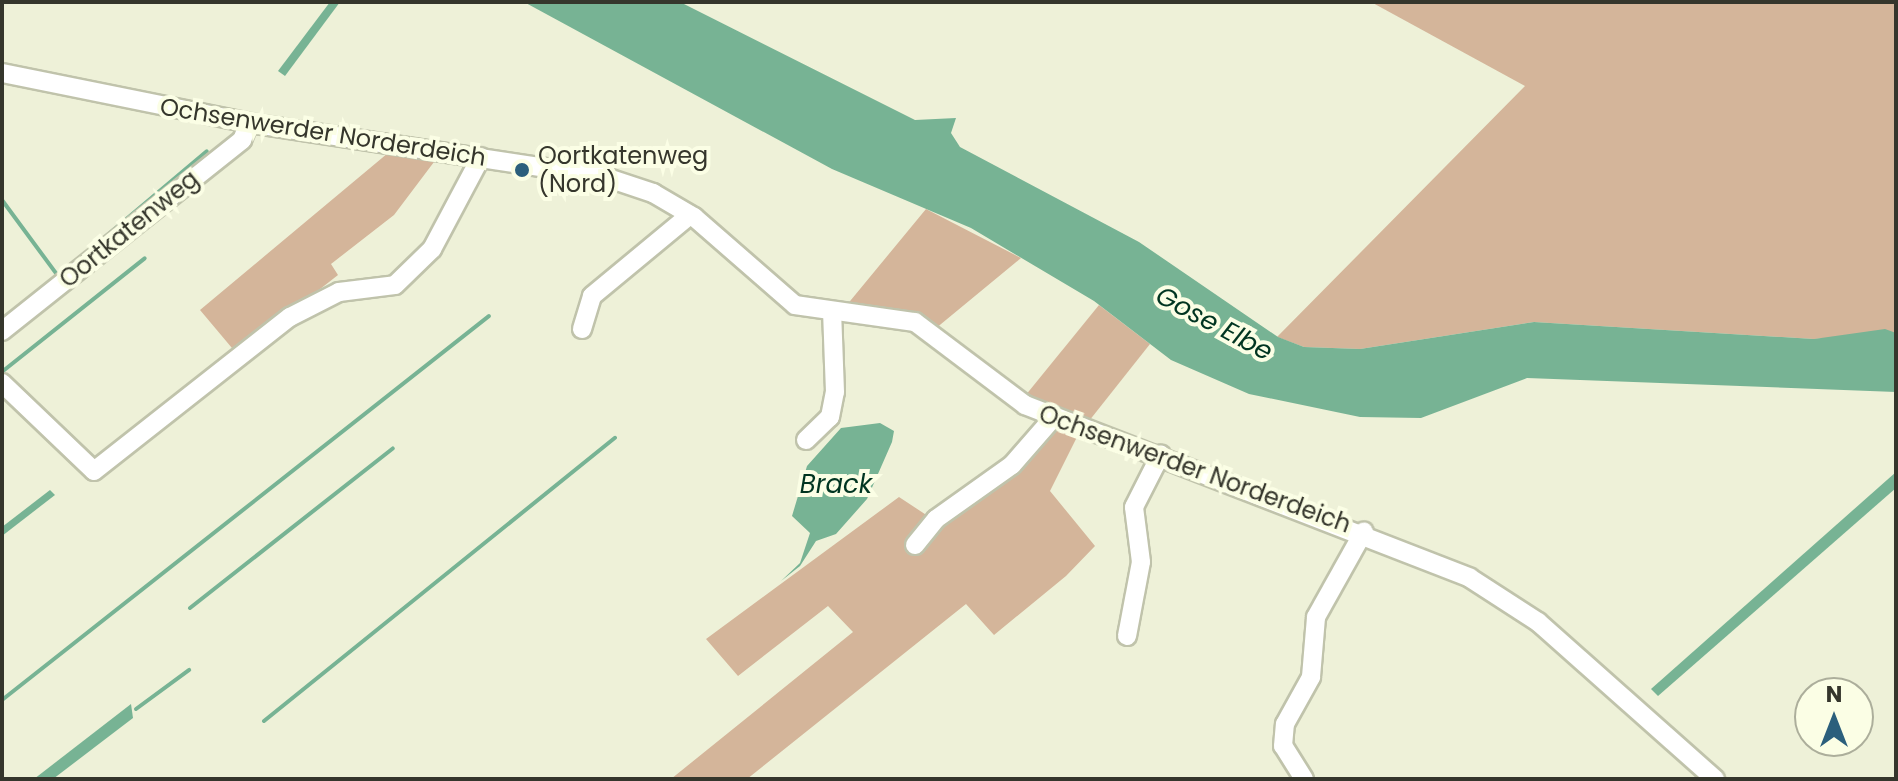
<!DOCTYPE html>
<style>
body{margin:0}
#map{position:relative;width:1898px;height:781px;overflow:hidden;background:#eef1d8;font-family:Poppins,sans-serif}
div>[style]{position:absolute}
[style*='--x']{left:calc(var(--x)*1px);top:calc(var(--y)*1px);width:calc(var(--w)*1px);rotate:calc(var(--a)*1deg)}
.green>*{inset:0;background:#d4b59a}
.water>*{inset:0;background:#77b394}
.stream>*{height:4px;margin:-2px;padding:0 2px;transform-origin:2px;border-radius:2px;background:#77b394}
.roads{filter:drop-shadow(2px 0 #c0c3ab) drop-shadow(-2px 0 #c0c3ab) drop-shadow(0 2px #c0c3ab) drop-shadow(0 -2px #c0c3ab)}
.minor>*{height:18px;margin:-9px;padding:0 9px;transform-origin:9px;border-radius:9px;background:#fff}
.dots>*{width:22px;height:22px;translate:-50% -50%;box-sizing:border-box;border:4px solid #fbfee5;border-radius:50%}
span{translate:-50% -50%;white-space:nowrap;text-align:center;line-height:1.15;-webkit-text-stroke:8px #fbfee5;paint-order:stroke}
.street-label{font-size:24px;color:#35362c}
.poi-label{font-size:24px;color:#35362c}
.left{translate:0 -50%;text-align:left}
.water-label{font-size:26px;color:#003521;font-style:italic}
.frame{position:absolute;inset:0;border:4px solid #35362c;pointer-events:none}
.north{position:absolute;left:1794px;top:677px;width:80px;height:80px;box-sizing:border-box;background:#fbfee5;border:2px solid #acae9b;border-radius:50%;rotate:0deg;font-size:22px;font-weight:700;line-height:32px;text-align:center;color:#35362c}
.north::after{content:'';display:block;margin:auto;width:28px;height:36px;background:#2b5f7c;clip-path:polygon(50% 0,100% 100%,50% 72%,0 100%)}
</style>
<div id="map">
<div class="green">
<div style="clip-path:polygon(1371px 2px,1896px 2px,1896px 333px,1814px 339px,1534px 322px,1360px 349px,1304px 347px,1277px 337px,1525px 86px)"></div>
<div style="clip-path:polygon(388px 153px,437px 158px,394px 215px,331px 264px,338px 275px,237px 354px,200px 310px)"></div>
<div style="clip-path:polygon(926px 209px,1021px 258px,935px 329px,913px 311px,846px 306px)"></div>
<div style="clip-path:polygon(1099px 305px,1150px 344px,1089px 421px,1025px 396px)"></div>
<div style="clip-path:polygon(1049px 426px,1079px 433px,1050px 491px,1095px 546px,1066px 576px,994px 635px,966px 604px,747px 779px,671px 779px,853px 632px,828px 606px,738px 676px,706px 639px,899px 497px,940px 524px)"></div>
</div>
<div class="water">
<div style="clip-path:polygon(330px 2px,340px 2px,285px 76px,278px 71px)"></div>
<div style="clip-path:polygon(524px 2px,680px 2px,915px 120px,956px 118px,951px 133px,960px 147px,1139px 242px,1278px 337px,1304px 347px,1360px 349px,1534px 322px,1814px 339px,1885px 329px,1896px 333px,1896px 392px,1527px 378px,1421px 418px,1360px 417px,1249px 394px,1171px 360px,1094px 301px,971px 228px,832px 169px)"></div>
<div style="clip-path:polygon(880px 423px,894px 431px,892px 442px,867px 499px,836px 534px,816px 541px,800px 566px,781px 581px,800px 563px,810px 533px,792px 516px,807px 466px,841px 428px)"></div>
<div style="clip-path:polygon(1896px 472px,1896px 488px,1658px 696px,1651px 689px)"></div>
<div style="clip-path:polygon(50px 490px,55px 495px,2px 536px,2px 527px)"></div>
<div style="clip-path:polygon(131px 704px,133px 718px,53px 779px,34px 779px)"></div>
</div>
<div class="stream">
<div style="--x:2;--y:200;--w:94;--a:53.6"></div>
<div style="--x:92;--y:248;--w:150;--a:-40.1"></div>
<div style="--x:3;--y:371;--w:181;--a:-38.5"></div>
<div style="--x:190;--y:608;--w:258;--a:-38.2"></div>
<div style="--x:2;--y:700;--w:620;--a:-38.26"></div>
<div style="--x:136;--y:709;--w:66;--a:-36.3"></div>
<div style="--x:264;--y:721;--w:451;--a:-38.9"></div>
</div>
<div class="roads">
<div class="minor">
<div style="--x:2;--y:73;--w:252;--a:11.4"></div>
<div style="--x:249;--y:123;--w:360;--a:8.6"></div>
<div style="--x:605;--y:177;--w:51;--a:18.4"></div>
<div style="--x:653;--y:193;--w:48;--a:30.3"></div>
<div style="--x:694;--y:217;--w:134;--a:41.1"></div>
<div style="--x:795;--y:305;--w:121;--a:8.1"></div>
<div style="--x:915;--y:322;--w:138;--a:37"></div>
<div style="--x:1025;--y:405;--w:477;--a:21.2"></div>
<div style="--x:1470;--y:578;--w:81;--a:32.9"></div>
<div style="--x:1538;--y:622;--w:237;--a:41.6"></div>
<div style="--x:582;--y:329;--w:34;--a:-73"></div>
<div style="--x:592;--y:296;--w:127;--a:-39.6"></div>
<div style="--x:2;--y:331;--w:307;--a:-38.5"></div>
<div style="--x:242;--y:140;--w:18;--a:-68"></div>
<div style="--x:2;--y:383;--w:127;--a:43.7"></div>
<div style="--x:94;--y:471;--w:249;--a:-38.2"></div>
<div style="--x:290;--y:317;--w:55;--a:-27"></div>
<div style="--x:339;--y:292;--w:56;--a:-7.1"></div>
<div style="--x:395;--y:285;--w:52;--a:-44.2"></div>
<div style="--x:432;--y:249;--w:104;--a:-62"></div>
<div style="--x:806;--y:440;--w:33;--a:-44"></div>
<div style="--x:830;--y:417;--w:25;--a:-79"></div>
<div style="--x:835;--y:392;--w:80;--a:-92.1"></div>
<div style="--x:915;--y:545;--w:33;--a:-51"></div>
<div style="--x:936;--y:519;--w:93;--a:-35.4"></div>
<div style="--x:1012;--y:465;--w:62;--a:-48.9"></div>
<div style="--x:1127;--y:636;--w:75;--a:-79.3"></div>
<div style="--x:1141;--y:562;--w:55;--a:-97.3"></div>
<div style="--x:1134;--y:507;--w:59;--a:-63"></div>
<div style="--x:1304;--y:779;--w:39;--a:-122"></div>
<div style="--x:1283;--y:746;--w:22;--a:-85"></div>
<div style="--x:1285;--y:724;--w:54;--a:-61"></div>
<div style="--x:1311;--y:677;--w:60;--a:-85.2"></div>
<div style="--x:1316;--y:617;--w:98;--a:-60.8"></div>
</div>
</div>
<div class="dots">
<div style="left:522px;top:170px;background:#2b5f7c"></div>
</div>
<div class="street-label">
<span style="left:323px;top:132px;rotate:9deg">Ochsenwerder Norderdeich</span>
<span style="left:129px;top:229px;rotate:-39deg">Oortkatenweg</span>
<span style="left:1195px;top:469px;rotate:20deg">Ochsenwerder Norderdeich</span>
</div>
<div class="poi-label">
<span class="left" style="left:538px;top:170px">Oortkatenweg<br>(Nord)</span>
</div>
<div class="water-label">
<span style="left:1214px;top:324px;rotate:28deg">Gose Elbe</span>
<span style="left:836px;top:485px">Brack</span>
</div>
<div class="frame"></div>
<div class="north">N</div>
</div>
